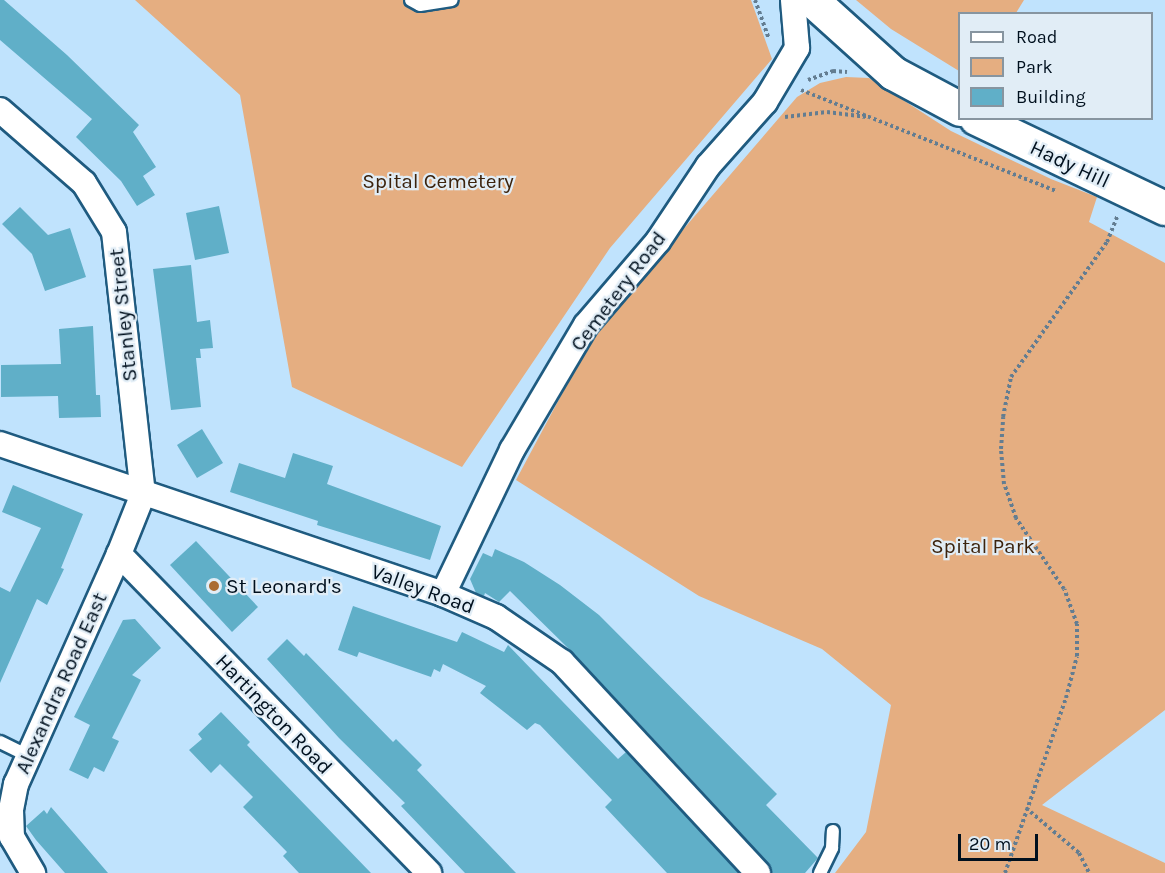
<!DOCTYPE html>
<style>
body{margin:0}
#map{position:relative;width:1165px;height:873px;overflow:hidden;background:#c0e3fd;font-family:Karla,sans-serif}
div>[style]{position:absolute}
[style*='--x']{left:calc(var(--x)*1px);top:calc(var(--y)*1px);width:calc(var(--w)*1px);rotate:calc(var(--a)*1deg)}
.green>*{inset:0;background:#e5ae81}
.building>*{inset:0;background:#60afc8}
.path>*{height:4px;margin-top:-2px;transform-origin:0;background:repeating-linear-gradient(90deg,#637d91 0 3px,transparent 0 6px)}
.roads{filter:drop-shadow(2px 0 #1f5b80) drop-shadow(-2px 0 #1f5b80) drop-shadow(0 2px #1f5b80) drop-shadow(0 -2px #1f5b80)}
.service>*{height:12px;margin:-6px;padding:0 6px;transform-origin:6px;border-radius:6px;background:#fff}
.minor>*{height:24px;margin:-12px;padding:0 12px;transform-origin:12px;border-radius:12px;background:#fff}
.primary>*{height:33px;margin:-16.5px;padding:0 16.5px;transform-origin:16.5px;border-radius:16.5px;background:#fff}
.dots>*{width:16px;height:16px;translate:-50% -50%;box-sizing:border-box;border:3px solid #e1edf6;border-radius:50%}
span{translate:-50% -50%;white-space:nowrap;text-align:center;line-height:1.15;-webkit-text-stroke:4.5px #e1edf6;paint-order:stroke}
.street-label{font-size:21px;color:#00101e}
.park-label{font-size:21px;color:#3c230d}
.poi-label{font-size:21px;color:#00101e}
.left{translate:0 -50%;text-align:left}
.legend{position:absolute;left:958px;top:12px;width:195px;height:108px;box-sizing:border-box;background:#e1edf6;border:2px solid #8795a0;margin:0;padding:8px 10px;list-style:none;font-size:18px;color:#00101e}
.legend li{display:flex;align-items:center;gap:12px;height:30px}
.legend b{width:30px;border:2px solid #8795a0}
.scale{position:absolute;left:958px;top:834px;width:80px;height:27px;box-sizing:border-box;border:3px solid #00101e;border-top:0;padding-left:8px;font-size:18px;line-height:21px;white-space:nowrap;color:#00101e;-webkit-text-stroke:4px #e1edf6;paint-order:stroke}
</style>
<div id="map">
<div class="green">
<div style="clip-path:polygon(135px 0,751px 0,772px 59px,610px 248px,462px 467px,292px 387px,240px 95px)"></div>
<div style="clip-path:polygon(856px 0,1024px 0,1016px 13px,960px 14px,959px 71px,891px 29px)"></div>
<div style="clip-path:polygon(846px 77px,869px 78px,951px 131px,1051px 179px,1097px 197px,1089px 222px,1165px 263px,1165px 710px,1042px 805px,1165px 863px,1165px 873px,835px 873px,866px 832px,891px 705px,822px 649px,699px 596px,516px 480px,595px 332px,797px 97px,820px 83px)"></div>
</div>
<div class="building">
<div style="clip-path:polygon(0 0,4px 0,67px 55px,139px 125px,133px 132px,156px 167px,143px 176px,155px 195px,137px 206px,121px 181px,76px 137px,92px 119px,0 40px)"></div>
<div style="clip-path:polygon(219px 206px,229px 253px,195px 260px,186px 213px)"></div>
<div style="clip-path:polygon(20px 207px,48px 235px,70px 228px,86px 277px,45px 291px,32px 254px,2px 224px)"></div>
<div style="clip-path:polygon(191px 265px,197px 322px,210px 320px,213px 348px,200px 349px,201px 358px,196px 358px,201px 407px,171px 410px,153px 269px)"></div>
<div style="clip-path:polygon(93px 326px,96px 395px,100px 395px,101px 417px,59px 418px,58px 396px,1px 397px,1px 365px,61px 364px,59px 329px)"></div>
<div style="clip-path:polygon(202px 429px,223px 463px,197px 478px,177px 445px)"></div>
<div style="clip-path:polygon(293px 453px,333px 466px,327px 484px,441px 526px,430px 560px,317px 525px,318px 521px,230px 492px,239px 463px,285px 478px)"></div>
<div style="clip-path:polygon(13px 485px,83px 514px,61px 568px,64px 569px,47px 605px,37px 599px,0 683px,0 587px,10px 592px,41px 528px,2px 512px)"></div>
<div style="clip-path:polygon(196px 541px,258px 607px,232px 632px,170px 565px)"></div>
<div style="clip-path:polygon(495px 549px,524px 562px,560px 585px,599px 615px,777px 794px,766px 805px,818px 858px,805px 873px,772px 873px,768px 863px,647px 732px,572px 652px,510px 591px,499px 602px,485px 593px,484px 596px,476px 593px,470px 579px,483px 553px,492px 557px)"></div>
<div style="clip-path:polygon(353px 606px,457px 642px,462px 632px,504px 652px,508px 645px,618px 759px,626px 752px,739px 873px,667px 873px,605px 807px,612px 800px,540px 725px,535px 723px,527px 730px,480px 693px,486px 686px,443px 664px,440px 672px,434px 669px,431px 677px,359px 652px,357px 657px,338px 650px)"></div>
<div style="clip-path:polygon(135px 619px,161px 648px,132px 675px,141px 680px,112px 738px,119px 741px,104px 772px,94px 767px,88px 779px,69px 770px,90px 725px,74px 717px,123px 620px)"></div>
<div style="clip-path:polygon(287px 639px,304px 656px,306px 653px,393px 742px,396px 739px,422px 765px,417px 770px,516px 873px,465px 873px,401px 806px,405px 803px,339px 738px,267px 659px)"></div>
<div style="clip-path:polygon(221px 712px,250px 742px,247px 745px,371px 873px,299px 873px,283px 856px,287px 852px,243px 807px,253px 797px,220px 764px,211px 773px,189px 750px,202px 739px,198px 734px)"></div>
<div style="clip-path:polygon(51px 807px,71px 830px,108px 873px,65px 873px,36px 840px,26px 826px,44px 810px,47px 814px)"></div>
</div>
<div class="path">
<div style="--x:755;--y:0;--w:41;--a:70.3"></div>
<div style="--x:808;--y:80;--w:27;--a:-20"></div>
<div style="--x:833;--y:71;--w:14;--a:4"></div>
<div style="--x:801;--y:90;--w:274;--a:21.6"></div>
<div style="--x:785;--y:117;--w:42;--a:-6.8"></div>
<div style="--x:827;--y:112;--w:40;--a:7.1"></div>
<div style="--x:1026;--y:808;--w:70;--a:40.3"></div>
<div style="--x:1079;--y:853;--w:22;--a:63"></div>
<div style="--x:1005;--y:873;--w:185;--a:-70.8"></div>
<div style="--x:1066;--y:698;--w:43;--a:-75.3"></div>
<div style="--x:1077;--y:656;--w:32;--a:-90"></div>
<div style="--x:1077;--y:624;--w:37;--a:-110"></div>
<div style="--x:1064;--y:589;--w:86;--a:-124.1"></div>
<div style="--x:1016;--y:518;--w:36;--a:-109"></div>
<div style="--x:1004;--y:484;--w:35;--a:-95"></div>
<div style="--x:1001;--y:449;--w:32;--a:-86"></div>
<div style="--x:1003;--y:417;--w:41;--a:-78.7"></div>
<div style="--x:1011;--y:377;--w:166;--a:-54.6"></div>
<div style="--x:1107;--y:242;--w:29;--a:-68"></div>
</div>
<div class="roads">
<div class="service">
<div style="--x:411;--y:0;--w:10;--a:29"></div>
<div style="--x:420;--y:5;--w:32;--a:-9"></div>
<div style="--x:0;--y:742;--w:30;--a:26"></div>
<div style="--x:820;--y:873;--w:28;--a:-64"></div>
<div style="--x:832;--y:848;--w:17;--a:-87"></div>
</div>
<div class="minor">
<div style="--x:0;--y:110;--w:111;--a:41"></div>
<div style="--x:84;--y:183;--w:57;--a:58.5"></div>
<div style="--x:114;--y:232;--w:264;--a:83.7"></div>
<div style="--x:143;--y:494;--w:65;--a:111.8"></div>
<div style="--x:119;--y:554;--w:252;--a:114.1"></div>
<div style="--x:16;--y:784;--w:26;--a:101"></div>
<div style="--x:11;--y:810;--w:27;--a:88"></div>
<div style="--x:12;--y:837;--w:42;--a:59.7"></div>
<div style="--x:0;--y:444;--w:468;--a:18.7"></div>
<div style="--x:443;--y:594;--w:58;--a:23.5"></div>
<div style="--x:496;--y:617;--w:80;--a:34.3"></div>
<div style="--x:562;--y:662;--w:288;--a:47.1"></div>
<div style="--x:119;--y:554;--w:445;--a:45.8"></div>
<div style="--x:443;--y:594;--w:160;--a:-64.4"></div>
<div style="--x:512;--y:450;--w:145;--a:-59.4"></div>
<div style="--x:586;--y:325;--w:111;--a:-49.4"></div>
<div style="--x:658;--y:241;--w:90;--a:-56.3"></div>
<div style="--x:708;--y:166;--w:86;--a:-48.3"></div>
<div style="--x:765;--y:102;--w:63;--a:-59.3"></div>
<div style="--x:797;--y:48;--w:48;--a:-94.8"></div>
</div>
<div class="primary">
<div style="--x:812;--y:0;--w:109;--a:42"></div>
<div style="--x:893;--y:73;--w:76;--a:28.2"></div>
<div style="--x:976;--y:118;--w:209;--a:25.5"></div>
</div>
</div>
<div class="dots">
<div style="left:214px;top:586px;background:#aa6b32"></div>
</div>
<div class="street-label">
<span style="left:1070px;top:164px;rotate:25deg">Hady Hill</span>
<span style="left:618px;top:291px;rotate:-53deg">Cemetery Road</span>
<span style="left:123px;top:315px;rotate:-96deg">Stanley Street</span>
<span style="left:423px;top:589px;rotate:20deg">Valley Road</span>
<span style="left:61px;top:683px;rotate:-66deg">Alexandra Road East</span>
<span style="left:274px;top:714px;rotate:46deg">Hartington Road</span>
</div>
<div class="park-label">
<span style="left:438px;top:181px">Spital Cemetery</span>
<span style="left:983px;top:546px">Spital Park</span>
</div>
<div class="poi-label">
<span class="left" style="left:226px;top:586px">St Leonard's</span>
</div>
<ul class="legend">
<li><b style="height:8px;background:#fff"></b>Road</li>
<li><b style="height:16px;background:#e5ae81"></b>Park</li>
<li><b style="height:16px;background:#60afc8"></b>Building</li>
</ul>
<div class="scale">20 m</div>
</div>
